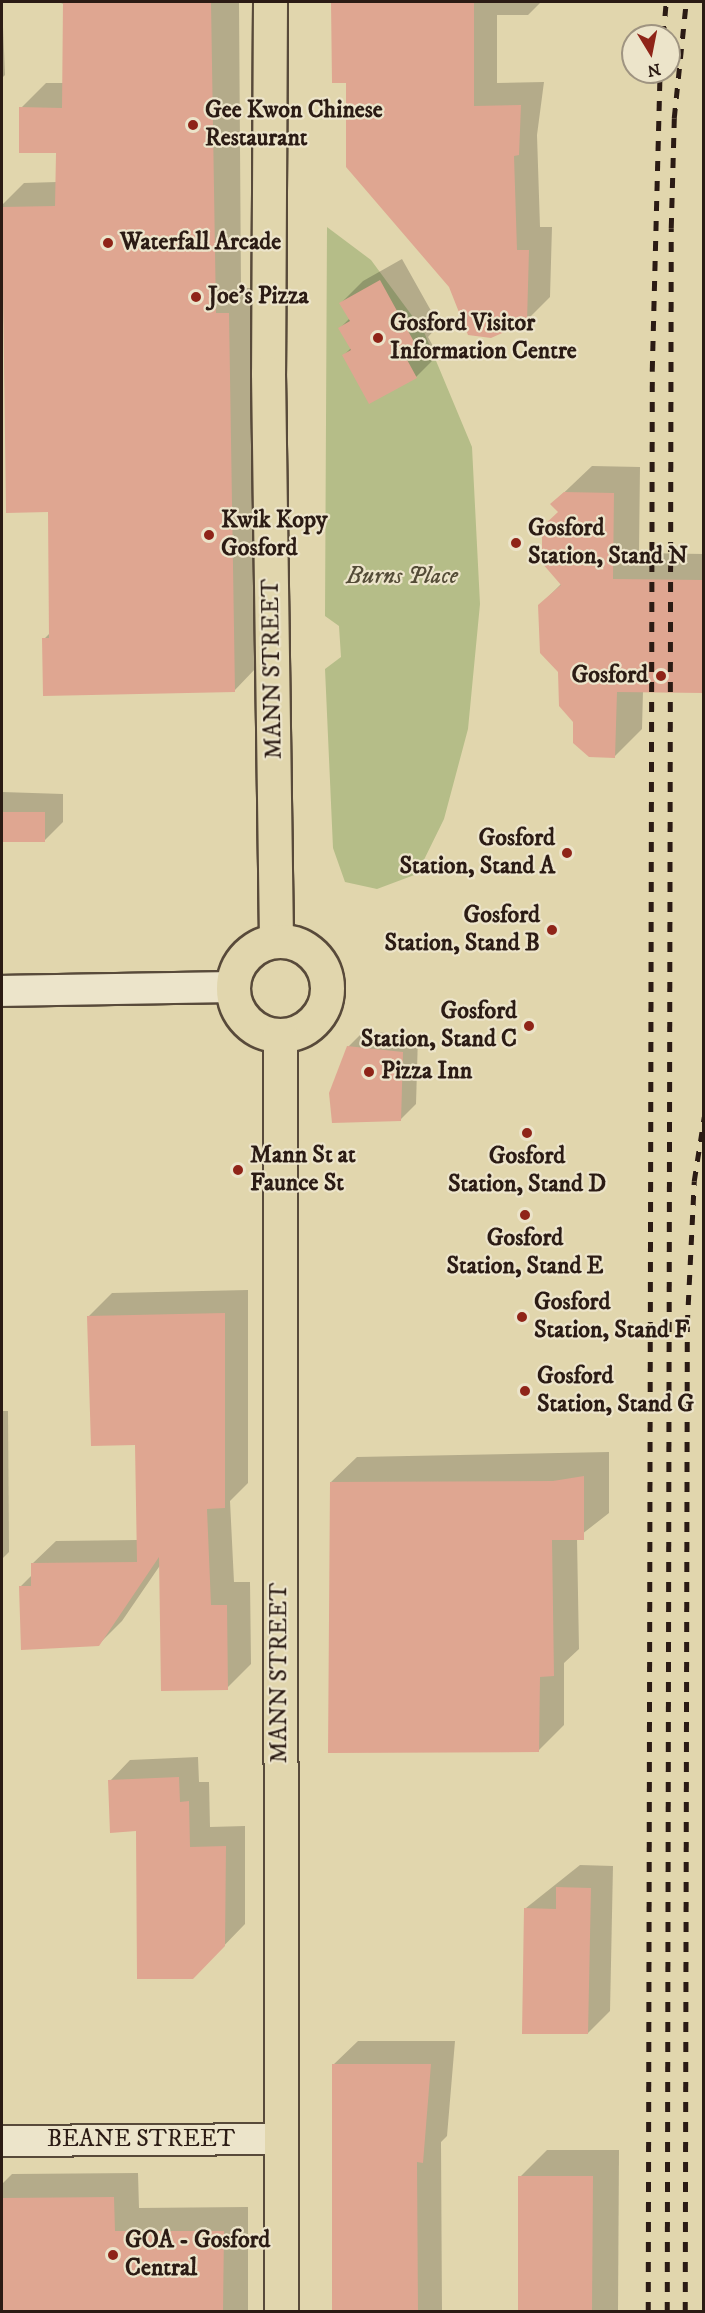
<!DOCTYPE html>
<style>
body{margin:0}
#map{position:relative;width:705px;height:2313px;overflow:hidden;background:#e1d6ad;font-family:"IM FELL DW Pica",serif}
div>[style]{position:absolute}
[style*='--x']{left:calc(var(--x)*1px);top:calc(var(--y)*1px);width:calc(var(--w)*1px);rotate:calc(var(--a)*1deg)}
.green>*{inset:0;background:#b5bd88}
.shadow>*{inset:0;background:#0003}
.building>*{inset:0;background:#dfa691}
.roads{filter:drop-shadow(2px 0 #584a3a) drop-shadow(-2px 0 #584a3a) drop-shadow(0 2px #584a3a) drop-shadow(0 -2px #584a3a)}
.street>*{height:30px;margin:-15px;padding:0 15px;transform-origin:15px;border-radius:15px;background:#ece4ca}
.primary>*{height:33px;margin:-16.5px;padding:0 16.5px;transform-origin:16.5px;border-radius:16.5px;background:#e1d6ad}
.primary>.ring{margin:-16.5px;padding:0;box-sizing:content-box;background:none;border:33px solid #e1d6ad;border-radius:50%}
.rail>*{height:4.5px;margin-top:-2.25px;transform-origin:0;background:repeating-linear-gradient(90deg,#2b1b14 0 10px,transparent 0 20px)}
.dots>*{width:16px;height:16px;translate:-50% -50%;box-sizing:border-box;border:3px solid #ece4ca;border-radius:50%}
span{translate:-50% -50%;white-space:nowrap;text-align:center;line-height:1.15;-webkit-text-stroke:4.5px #ece4ca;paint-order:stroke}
.poi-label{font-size:24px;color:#2b1b14;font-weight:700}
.left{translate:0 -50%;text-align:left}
.right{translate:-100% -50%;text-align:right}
.park-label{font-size:24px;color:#544c37;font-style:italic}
.street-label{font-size:24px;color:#2b1b14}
.frame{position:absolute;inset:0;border:3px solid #2b1b14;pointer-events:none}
.north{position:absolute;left:621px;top:24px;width:60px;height:60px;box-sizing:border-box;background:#ece4ca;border:2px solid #9f9481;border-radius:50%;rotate:170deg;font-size:16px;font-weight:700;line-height:24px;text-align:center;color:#2b1b14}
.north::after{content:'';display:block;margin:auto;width:21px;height:27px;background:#8f2418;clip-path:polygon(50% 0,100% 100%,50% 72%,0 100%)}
</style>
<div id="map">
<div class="green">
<div style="clip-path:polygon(327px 227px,371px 260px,424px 332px,472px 447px,480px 604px,468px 729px,444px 819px,417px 874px,377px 889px,345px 882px,333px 848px,325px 669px,341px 657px,339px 626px,325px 616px)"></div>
</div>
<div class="shadow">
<div style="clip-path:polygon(2px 2px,5px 75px,2px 78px)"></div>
<div style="clip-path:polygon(58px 2px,239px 2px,241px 288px,254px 288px,259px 665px,234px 691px,44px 639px,51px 632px,49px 511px,7px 512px,2px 205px,24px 183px,57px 182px,57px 152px,21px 108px,46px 83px,64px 83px,64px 4px)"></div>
<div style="clip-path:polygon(333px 2px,541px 2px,528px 15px,497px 15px,497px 83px,544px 82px,537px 135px,540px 227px,552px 227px,550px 297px,526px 321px,450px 286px,348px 81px,334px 81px)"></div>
<div style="clip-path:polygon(402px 259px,439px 325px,428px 337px,438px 355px,416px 377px,344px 355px,351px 348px,340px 328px,350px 318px,341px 303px,363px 281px)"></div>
<div style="clip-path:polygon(592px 466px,640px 467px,639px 553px,704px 554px,704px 692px,643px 691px,642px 729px,615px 756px,574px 722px,540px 605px,562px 583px,559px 511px,552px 504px)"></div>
<div style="clip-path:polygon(2px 792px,63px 794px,63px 822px,44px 841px,2px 841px,2px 892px)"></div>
<div style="clip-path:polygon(364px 1031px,418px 1036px,416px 1104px,400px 1120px,348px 1047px)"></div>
<div style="clip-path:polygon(248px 1290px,248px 1483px,230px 1501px,234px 1582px,250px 1582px,251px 1664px,227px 1688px,161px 1564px,122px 1621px,98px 1645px,21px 1586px,32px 1575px,32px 1564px,56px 1541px,138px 1540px,136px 1443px,89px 1316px,112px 1293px)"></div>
<div style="clip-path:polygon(2px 1411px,8px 1411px,9px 1552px,2px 1559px)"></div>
<div style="clip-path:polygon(609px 1452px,609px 1513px,577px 1538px,579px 1649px,564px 1663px,564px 1725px,538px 1751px,331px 1482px,357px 1457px)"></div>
<div style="clip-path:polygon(198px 1757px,199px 1782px,209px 1782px,210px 1827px,245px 1826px,245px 1924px,213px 1957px,110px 1781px,130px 1760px)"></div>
<div style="clip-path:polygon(580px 1865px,613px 1866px,610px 2011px,588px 2033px,526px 1908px)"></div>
<div style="clip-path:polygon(358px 2041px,455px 2041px,447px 2136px,441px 2142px,442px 2312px,334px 2312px,333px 2065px)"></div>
<div style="clip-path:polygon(547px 2150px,619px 2150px,618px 2312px,519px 2312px,520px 2177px)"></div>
<div style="clip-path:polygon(138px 2173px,139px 2208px,248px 2207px,248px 2312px,2px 2312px,2px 2184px,12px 2174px)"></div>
</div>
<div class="building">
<div style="clip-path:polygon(63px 2px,211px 2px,216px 313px,229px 313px,235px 692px,43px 696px,42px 638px,49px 638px,48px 512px,6px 513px,2px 207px,55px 206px,56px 153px,19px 153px,19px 107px,62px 108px)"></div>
<div style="clip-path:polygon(331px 2px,474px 2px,474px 106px,521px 105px,519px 155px,514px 156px,517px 250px,529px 250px,527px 322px,491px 338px,468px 335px,449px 287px,346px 167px,346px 83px,332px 83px)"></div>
<div style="clip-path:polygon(380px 280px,418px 349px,405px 356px,417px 378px,369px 404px,342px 355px,351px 350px,338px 328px,350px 321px,339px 303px)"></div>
<div style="clip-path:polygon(564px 492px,614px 493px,613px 579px,704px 580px,704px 693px,617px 692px,615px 758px,589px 757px,573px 743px,573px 722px,559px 706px,558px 672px,540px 653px,538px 605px,561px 585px,542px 563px,542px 527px,558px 512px,550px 504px)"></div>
<div style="clip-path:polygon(2px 812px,45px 812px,45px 842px,2px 842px)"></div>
<div style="clip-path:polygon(347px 1046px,403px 1052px,401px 1121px,332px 1123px,329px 1093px)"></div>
<div style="clip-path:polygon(225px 1313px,225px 1508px,207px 1509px,211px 1605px,227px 1605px,228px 1690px,161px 1691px,159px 1557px,99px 1646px,21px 1650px,19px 1586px,31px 1586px,31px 1563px,137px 1562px,135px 1445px,91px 1446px,87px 1316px)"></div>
<div style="clip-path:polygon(584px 1476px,584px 1540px,552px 1540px,554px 1676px,540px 1677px,539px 1752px,328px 1753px,330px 1482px,553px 1481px)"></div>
<div style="clip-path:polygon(179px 1777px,180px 1802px,189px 1801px,190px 1847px,226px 1846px,225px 1946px,193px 1979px,137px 1979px,136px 1831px,110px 1833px,108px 1780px)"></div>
<div style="clip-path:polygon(556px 1887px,591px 1888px,588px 2034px,522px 2034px,524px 1908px,556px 1909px)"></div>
<div style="clip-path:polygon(332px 2064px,431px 2064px,423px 2163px,417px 2162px,418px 2312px,332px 2312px)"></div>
<div style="clip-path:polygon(518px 2176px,593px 2176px,592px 2312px,518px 2312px)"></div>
<div style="clip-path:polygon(114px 2197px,115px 2231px,224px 2231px,223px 2312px,2px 2312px,2px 2198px)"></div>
</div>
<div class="roads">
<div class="street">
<div style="--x:2;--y:991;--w:230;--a:-1"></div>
<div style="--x:2;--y:2141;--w:279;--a:-0.4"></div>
</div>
<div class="primary">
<div style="--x:270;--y:2;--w:371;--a:90.3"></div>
<div style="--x:268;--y:373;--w:568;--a:89.19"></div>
<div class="ring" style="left:233px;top:941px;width:61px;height:61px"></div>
<div style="--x:280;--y:1035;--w:1277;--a:89.96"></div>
</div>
</div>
<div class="rail">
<div style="--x:663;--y:36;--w:34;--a:-85"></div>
<div style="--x:648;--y:2312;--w:1941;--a:-89.88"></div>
<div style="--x:652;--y:371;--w:299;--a:-88.5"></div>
<div style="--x:667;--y:2312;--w:2084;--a:-89.89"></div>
<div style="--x:671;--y:228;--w:110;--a:-88.4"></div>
<div style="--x:674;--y:118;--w:117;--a:-84.1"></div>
<div style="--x:685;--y:2312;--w:987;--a:-89.88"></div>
<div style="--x:687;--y:1325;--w:144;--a:-87.2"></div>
<div style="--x:694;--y:1181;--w:65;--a:-81.1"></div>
</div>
<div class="dots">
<div style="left:193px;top:125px;background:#8f2418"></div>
<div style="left:108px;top:243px;background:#8f2418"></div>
<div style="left:196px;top:297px;background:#8f2418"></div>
<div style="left:378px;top:338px;background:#8f2418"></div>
<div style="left:209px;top:535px;background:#8f2418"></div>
<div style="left:516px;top:543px;background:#8f2418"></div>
<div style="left:661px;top:676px;background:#8f2418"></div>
<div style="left:567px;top:853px;background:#8f2418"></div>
<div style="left:552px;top:930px;background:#8f2418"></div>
<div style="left:529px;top:1026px;background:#8f2418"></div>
<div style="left:369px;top:1072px;background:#8f2418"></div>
<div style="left:527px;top:1133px;background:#8f2418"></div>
<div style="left:238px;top:1170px;background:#8f2418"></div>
<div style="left:525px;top:1215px;background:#8f2418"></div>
<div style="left:522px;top:1317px;background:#8f2418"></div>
<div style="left:525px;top:1391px;background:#8f2418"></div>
<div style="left:113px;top:2255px;background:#8f2418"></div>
</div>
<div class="poi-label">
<span class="left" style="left:205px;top:125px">Gee Kwon Chinese<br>Restaurant</span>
<span class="left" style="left:120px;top:243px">Waterfall Arcade</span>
<span class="left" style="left:208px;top:297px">Joe's Pizza</span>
<span class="left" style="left:390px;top:338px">Gosford Visitor<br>Information Centre</span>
<span class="left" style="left:221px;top:535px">Kwik Kopy<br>Gosford</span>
<span class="left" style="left:528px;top:543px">Gosford<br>Station, Stand N</span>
<span class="right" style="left:648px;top:676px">Gosford</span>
<span class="right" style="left:555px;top:853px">Gosford<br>Station, Stand A</span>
<span class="right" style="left:540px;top:930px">Gosford<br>Station, Stand B</span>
<span class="right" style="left:517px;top:1026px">Gosford<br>Station, Stand C</span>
<span class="left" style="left:381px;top:1072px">Pizza Inn</span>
<span class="left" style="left:250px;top:1170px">Mann St at<br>Faunce St</span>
<span style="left:527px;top:1171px">Gosford<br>Station, Stand D</span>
<span style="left:525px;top:1253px">Gosford<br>Station, Stand E</span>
<span class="left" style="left:534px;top:1317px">Gosford<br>Station, Stand F</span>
<span class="left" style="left:537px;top:1391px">Gosford<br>Station, Stand G</span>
<span class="left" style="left:125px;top:2255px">GOA - Gosford<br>Central</span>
</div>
<div class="park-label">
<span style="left:402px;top:577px">Burns Place</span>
</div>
<div class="street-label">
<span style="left:273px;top:669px;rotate:-91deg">MANN STREET</span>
<span style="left:280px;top:1673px;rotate:-90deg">MANN STREET</span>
<span style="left:141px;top:2140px">BEANE STREET</span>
</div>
<div class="frame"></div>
<div class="north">N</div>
</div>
